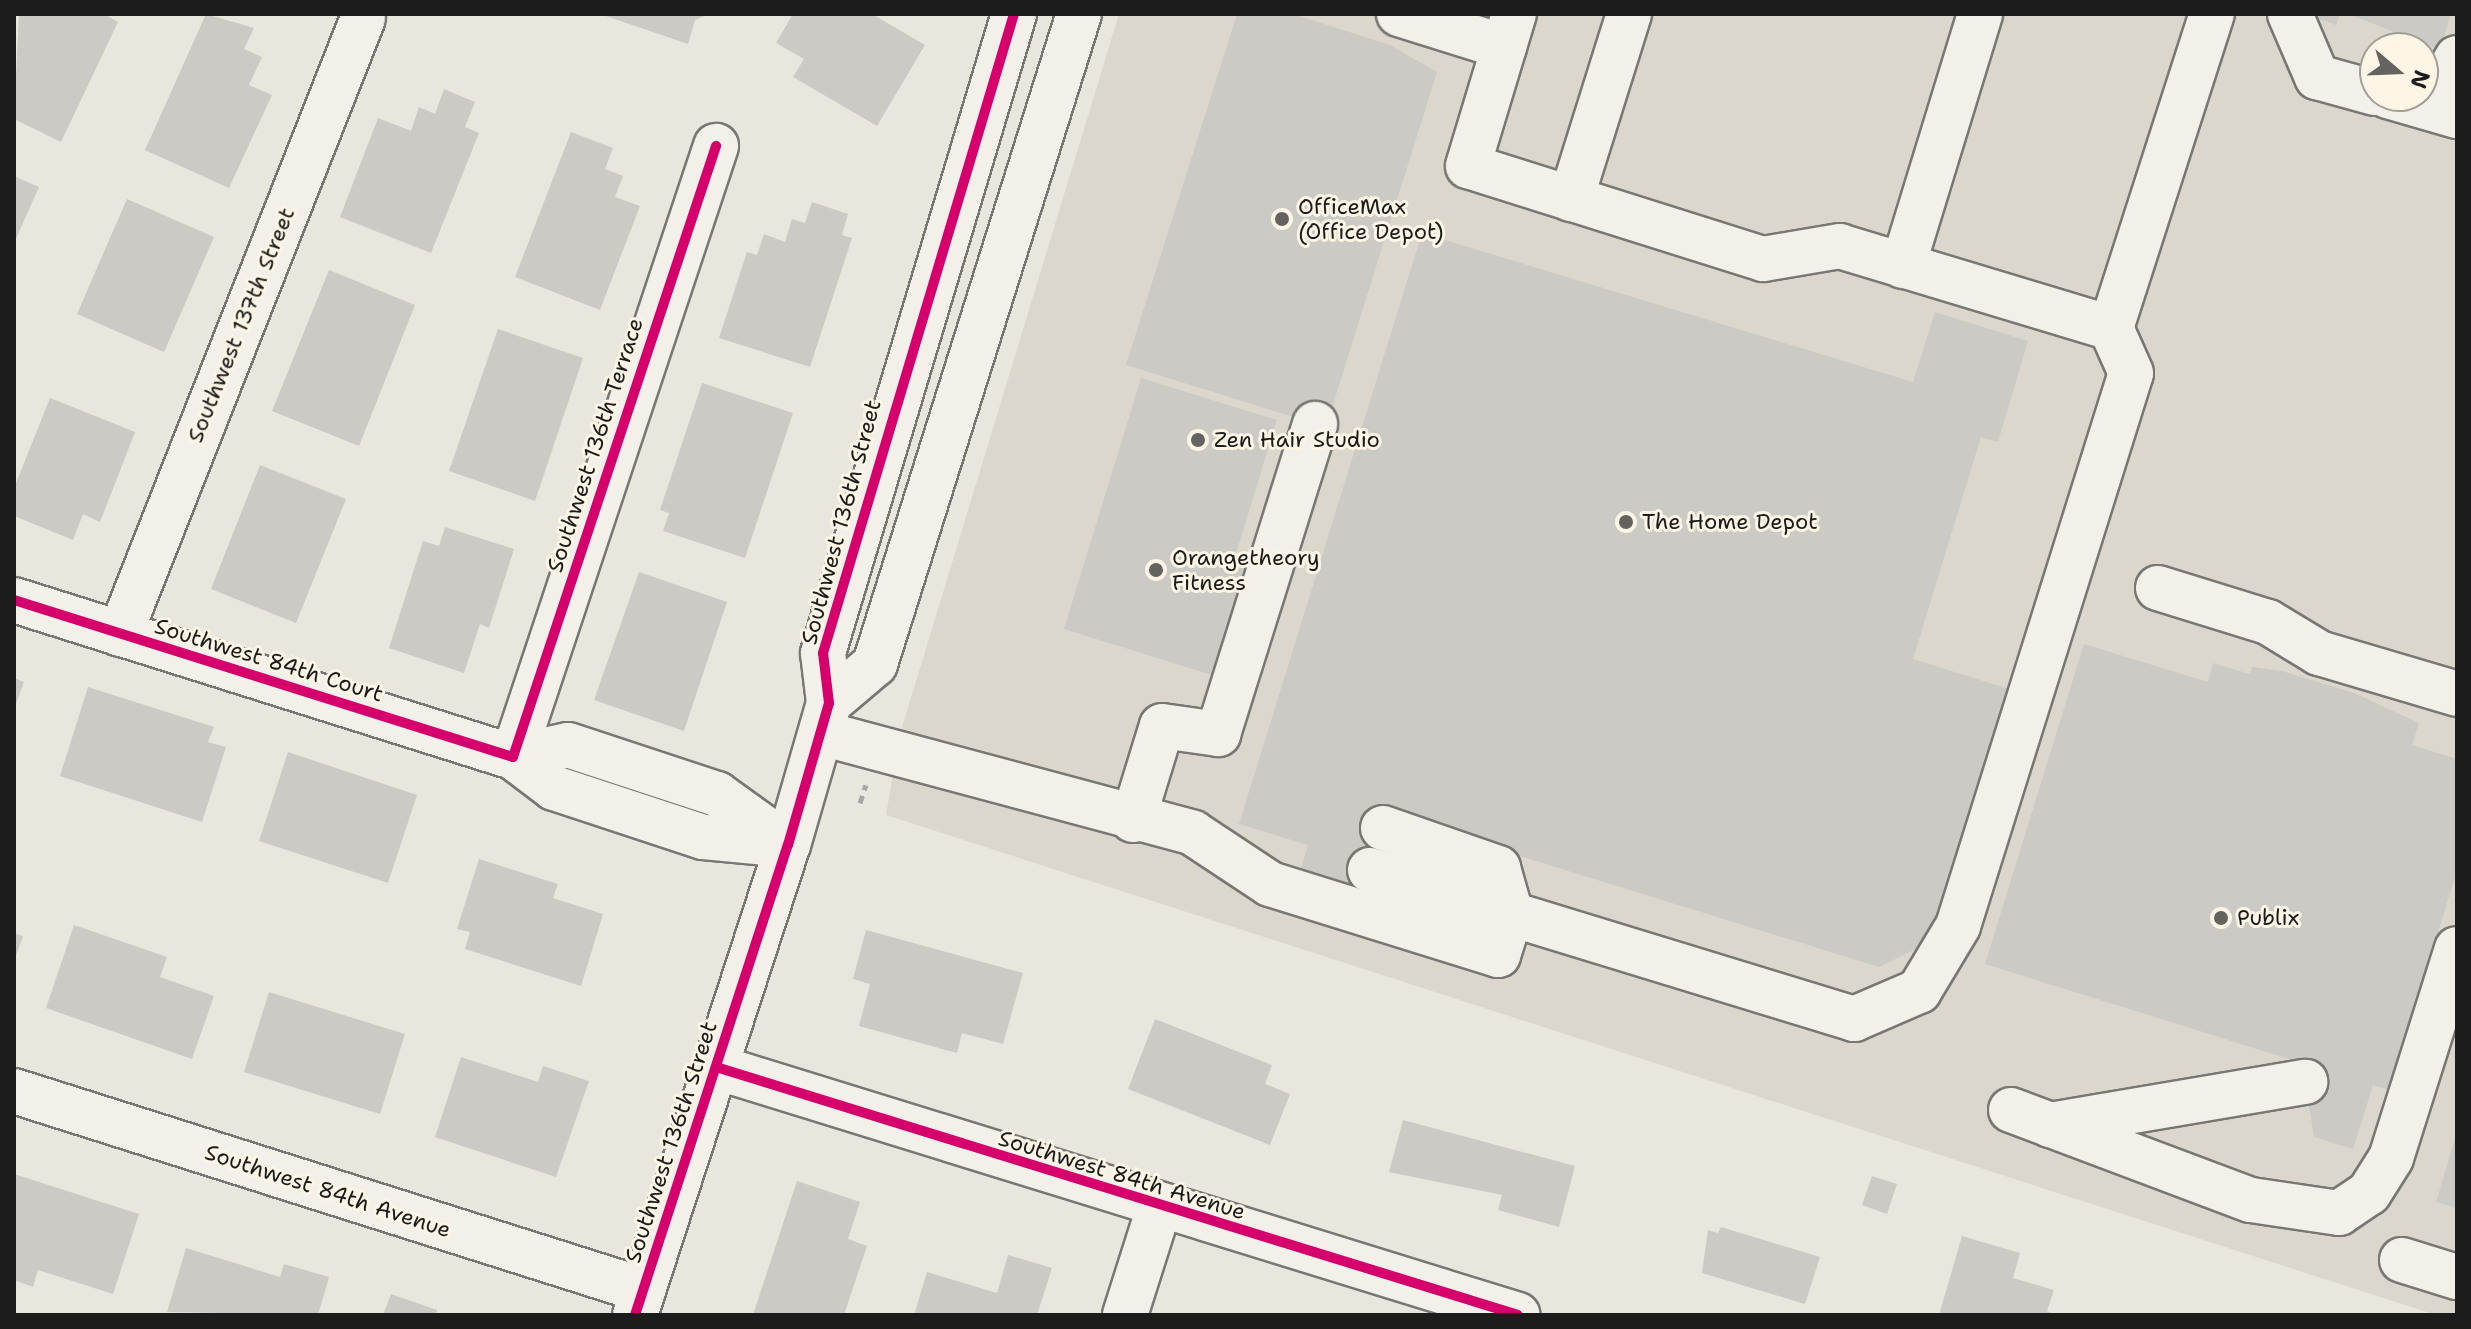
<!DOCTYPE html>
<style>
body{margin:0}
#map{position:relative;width:2471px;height:1329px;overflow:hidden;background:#e9e6de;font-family:"Shantell Sans",sans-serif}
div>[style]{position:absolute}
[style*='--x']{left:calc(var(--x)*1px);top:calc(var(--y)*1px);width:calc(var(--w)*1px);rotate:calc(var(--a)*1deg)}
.built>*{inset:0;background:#dbd7cd}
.building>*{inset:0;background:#cccac4}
.path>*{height:5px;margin-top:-2.5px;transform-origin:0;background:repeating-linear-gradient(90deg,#a9a7a3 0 8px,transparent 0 14px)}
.roads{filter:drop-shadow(2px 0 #787773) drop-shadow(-2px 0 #787773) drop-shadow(0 2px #787773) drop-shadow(0 -2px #787773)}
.minor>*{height:44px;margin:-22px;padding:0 22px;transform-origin:22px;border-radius:22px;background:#f3f0ea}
.cycleway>*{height:10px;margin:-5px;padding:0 5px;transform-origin:5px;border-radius:5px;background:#d6006c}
.dots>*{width:22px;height:22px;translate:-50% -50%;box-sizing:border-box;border:4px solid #fcf5e5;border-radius:50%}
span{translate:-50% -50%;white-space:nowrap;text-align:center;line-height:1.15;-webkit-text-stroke:6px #fcf5e5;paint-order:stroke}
.poi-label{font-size:22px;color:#1c1c1c}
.left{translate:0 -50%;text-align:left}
.street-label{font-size:22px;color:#1c1c1c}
.frame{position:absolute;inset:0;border:16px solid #1c1c1c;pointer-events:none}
.north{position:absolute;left:2359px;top:32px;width:80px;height:80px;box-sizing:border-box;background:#fcf5e5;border:2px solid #a29e95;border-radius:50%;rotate:109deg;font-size:22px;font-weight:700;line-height:32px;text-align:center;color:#1c1c1c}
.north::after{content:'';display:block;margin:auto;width:28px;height:36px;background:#646360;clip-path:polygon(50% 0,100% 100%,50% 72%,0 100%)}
</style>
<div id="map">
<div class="built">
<div style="clip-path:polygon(evenodd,1119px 14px,2457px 14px,2457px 1315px,2436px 1315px,886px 815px,900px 734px,1119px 14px,2375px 48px,2423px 48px,2423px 96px,2375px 96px,2375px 48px)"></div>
</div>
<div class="building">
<div style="clip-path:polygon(19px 14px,104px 14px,118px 22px,61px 142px,14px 119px)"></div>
<div style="clip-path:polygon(206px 14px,254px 28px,244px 49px,262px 57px,249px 85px,272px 95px,229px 188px,145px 150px)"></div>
<div style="clip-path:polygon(600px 14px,709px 14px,695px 20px,688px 44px)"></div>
<div style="clip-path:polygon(793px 14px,872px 14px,925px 45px,877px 126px,793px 77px,804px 59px,776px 43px)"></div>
<div style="clip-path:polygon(1237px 14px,1293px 14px,1390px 45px,1437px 72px,1326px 427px,1126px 365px)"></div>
<div style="clip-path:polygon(2305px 14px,2340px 14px,2336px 25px)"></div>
<div style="clip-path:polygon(2451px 14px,2440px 50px,2351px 15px,2351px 14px)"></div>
<div style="clip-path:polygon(444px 89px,475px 102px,465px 127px,479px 133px,431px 253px,340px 217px,378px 118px,411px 131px,419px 107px,435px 114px)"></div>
<div style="clip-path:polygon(571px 132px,613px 148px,605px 169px,623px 176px,615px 197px,640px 206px,600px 310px,515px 277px)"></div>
<div style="clip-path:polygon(14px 176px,39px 187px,14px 243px)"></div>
<div style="clip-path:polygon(127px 199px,214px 237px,164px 352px,77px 314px)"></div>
<div style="clip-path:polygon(812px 202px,848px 214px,842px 235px,852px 238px,810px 367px,719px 338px,747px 252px,757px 255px,764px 234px,785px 242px,792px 219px,805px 223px)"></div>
<div style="clip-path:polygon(1422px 233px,1913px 382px,1935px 312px,2028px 341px,1998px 442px,1981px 437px,1913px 659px,2009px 689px,1930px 942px,1879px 967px,1387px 815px,1364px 888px,1301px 868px,1308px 845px,1239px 824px)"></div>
<div style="clip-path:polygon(329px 270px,415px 305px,359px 446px,272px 411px)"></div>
<div style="clip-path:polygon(498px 329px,583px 358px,535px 501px,449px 471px)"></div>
<div style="clip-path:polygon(1141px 378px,1277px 420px,1235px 557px,1251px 561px,1215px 676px,1064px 629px)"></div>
<div style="clip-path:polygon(702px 383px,793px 413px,745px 558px,663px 531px,669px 513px,660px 510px)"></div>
<div style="clip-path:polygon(50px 398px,135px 432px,100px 522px,83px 514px,73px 540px,14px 516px,14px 488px)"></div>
<div style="clip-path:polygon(260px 465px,346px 499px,296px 623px,211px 589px)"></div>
<div style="clip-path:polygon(445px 527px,514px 549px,489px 628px,480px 624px,464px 673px,389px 648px,423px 541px,439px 546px)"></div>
<div style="clip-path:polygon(639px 572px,727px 602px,684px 731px,594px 700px)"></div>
<div style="clip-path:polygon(2084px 644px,2208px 682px,2213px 663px,2250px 674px,2252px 667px,2282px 671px,2354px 693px,2419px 723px,2412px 745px,2457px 759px,2457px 871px,2389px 1090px,2373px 1085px,2353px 1149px,2314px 1137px,2302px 1063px,1985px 964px)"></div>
<div style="clip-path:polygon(14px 678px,24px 682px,14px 709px)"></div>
<div style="clip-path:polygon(88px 687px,214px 727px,208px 742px,226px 747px,202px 822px,60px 776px)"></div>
<div style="clip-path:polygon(288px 752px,417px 795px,388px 883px,259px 841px)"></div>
<div style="clip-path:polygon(479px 859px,558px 884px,553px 898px,603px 914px,581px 986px,465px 949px,470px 932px,457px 929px)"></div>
<div style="clip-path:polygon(74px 925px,167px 957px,160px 977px,214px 996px,192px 1059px,46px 1008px)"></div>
<div style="clip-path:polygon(866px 930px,1023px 973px,1003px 1044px,962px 1033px,957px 1053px,859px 1026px,870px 984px,853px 979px)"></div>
<div style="clip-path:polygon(14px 933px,23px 936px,14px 961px)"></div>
<div style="clip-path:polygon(269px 992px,405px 1034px,380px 1114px,244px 1072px)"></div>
<div style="clip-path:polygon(1155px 1019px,1272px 1065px,1265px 1084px,1290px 1094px,1270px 1145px,1128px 1089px)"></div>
<div style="clip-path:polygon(461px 1057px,538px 1082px,543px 1066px,589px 1081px,556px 1177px,435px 1137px)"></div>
<div style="clip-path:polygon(1403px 1120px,1575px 1166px,1559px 1227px,1498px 1210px,1502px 1195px,1389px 1172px)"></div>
<div style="clip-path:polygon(2456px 1135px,2457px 1135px,2457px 1208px,2436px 1202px)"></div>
<div style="clip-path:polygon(14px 1174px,139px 1214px,113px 1294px,38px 1270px,33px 1287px,14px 1280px)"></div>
<div style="clip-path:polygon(1872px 1176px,1897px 1184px,1887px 1214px,1862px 1205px)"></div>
<div style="clip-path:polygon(797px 1181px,860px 1202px,848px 1239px,867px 1246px,844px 1315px,753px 1315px)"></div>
<div style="clip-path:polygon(1721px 1227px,1820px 1257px,1805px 1304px,1702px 1273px,1708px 1230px,1718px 1233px)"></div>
<div style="clip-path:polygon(1962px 1236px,2020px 1253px,2013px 1278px,2054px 1290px,2047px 1311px,2057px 1315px,1939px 1315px)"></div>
<div style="clip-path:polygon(186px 1248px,280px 1277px,284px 1264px,329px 1277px,318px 1315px,167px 1312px)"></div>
<div style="clip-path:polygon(1008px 1255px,1052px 1268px,1037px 1315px,914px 1315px,927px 1272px,997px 1293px)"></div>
<div style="clip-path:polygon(391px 1294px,437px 1310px,436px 1315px,383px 1315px)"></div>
</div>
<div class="path">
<div style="--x:860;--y:803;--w:19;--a:-72"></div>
</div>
<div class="roads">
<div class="minor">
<div style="--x:1399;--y:14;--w:110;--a:17.4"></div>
<div style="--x:2290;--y:14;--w:69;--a:66.8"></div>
<div style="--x:2317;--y:77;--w:60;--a:15.4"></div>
<div style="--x:2388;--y:96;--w:72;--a:16.2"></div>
<div style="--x:2428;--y:107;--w:57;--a:-59.4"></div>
<div style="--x:1571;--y:199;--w:194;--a:-72.6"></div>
<div style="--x:1903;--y:266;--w:264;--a:-73"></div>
<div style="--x:2111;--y:328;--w:330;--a:-72.2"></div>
<div style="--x:2158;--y:588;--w:115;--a:17.2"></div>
<div style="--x:2268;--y:622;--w:60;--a:31.3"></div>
<div style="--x:2319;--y:653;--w:144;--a:16.5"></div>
<div style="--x:14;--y:600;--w:523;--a:17.47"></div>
<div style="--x:513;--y:757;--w:644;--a:-71.62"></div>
<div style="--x:120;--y:634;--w:662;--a:-68.47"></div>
<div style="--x:829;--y:703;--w:60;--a:-40.3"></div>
<div style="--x:875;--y:664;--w:681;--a:-72.58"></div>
<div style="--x:821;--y:733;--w:385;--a:15"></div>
<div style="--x:1193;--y:833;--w:92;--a:33.5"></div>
<div style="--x:1270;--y:884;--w:239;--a:17.3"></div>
<div style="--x:1498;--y:955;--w:43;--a:-72.4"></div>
<div style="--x:1511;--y:914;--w:359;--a:17"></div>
<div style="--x:1854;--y:1019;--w:71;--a:-23.3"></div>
<div style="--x:1919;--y:991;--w:76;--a:-59"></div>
<div style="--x:1958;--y:926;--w:579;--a:-72.63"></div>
<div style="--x:2131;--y:373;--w:49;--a:-114"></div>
<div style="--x:2111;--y:328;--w:283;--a:-163.2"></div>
<div style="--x:1840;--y:246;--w:78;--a:170.4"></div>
<div style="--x:1763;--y:259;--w:309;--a:-162.5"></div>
<div style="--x:1468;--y:166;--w:159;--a:-73.2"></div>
<div style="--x:568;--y:745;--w:157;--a:18.2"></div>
<div style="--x:717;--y:794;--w:87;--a:35.7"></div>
<div style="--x:788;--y:845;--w:85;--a:-174.6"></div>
<div style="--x:703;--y:837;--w:157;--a:-161.8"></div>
<div style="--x:554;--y:788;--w:51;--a:-142.9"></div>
<div style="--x:513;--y:757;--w:56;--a:-12.3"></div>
<div style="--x:1133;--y:820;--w:98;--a:-72.9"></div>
<div style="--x:1162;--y:726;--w:57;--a:8.1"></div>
<div style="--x:1218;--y:734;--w:325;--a:-72.6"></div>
<div style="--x:1383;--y:828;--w:122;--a:19.2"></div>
<div style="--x:1498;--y:868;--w:48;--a:74.2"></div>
<div style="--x:1370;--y:870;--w:148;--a:17.3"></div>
<div style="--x:716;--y:1067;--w:839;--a:17.18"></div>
<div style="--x:14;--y:1091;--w:660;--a:17.56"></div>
<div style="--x:2011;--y:1110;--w:256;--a:20.6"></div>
<div style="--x:2251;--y:1200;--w:89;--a:8.4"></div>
<div style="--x:2339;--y:1213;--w:36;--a:-34"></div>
<div style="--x:2369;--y:1193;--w:41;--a:-57.8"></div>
<div style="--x:2391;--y:1158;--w:219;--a:-72.5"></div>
<div style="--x:2050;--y:1125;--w:259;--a:-9.6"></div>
<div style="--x:2402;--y:1260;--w:58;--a:17.2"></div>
<div style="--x:635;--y:1315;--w:494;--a:-72"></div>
<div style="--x:788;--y:845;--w:148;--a:-73.9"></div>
<div style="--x:829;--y:703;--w:50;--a:-96.8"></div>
<div style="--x:823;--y:653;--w:667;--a:-73.36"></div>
<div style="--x:1125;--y:1315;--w:112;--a:-72.4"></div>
</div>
</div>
<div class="cycleway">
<div style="--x:14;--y:600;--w:523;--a:17.47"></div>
<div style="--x:513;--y:757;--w:644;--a:-71.62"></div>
<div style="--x:716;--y:1067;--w:839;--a:17.18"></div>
<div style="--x:635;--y:1315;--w:494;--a:-72"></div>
<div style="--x:788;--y:845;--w:148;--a:-73.9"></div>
<div style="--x:829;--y:703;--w:50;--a:-96.8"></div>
<div style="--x:823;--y:653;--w:667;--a:-73.36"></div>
</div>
<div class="dots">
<div style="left:1282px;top:219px;background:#646360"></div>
<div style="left:1198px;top:440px;background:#646360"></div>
<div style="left:1626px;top:522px;background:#646360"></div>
<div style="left:1156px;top:570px;background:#646360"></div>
<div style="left:2221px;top:918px;background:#646360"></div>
</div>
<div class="poi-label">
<span class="left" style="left:1298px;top:219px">OfficeMax<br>(Office Depot)</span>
<span class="left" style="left:1214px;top:440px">Zen Hair Studio</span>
<span class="left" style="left:1642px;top:522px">The Home Depot</span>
<span class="left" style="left:1172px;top:570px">Orangetheory<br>Fitness</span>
<span class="left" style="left:2237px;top:918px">Publix</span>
</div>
<div class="street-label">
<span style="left:241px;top:325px;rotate:-68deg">Southwest 137th Street</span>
<span style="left:595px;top:445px;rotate:-72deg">Southwest 136th Terrace</span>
<span style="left:841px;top:522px;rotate:-75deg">Southwest 136th Street</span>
<span style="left:269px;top:660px;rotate:17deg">Southwest 84th Court</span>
<span style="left:671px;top:1142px;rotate:-72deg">Southwest 136th Street</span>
<span style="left:1122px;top:1175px;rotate:17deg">Southwest 84th Avenue</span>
<span style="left:328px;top:1191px;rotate:18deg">Southwest 84th Avenue</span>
</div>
<div class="frame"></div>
<div class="north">N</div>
</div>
